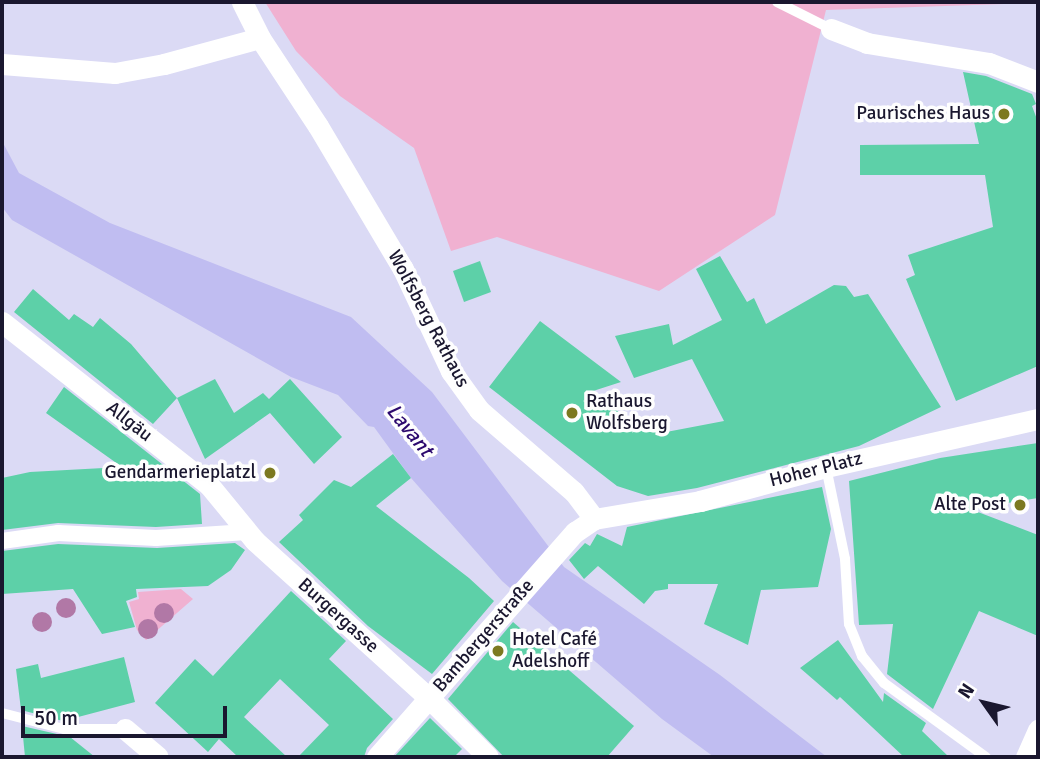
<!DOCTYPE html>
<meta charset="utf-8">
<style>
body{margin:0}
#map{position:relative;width:1040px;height:759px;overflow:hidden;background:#dbdaf5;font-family:Signika,sans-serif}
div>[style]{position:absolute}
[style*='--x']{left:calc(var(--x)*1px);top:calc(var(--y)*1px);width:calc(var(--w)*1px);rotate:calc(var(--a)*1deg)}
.green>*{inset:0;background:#f0b1d1}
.water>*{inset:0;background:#c0bdf1}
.building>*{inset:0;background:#5dd0a8}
.service>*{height:10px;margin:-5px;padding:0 5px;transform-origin:5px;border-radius:5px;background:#fff}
.pedestrian>*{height:16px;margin:-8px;padding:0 8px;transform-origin:8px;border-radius:8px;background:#fff}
.minor>*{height:21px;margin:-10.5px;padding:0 10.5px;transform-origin:10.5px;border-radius:10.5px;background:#fff}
.trees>*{width:20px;height:20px;margin:-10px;border-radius:50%;background:#b178a6}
.dots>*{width:19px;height:19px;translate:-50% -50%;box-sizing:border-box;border:4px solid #fefefe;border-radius:50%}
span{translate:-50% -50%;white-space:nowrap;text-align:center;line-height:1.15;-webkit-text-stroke:7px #fefefe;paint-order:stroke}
.poi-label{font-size:19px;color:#1a172f}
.right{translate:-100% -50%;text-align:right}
.left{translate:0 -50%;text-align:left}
.street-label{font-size:19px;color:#1a172f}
.water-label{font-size:21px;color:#2c096e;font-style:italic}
.frame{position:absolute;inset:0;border:4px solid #1a172f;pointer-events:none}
.north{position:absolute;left:949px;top:668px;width:70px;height:70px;-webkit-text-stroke:5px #fefefe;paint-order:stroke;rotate:304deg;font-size:19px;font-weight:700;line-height:28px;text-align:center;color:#1a172f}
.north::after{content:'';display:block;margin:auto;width:24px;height:32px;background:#1a172f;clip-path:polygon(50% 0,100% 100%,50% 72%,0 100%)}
.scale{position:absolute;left:21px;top:706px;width:206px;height:32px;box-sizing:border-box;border:4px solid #1a172f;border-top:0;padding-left:9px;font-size:21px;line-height:24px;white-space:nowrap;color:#1a172f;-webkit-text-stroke:5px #fefefe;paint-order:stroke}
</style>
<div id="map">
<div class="green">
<div style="clip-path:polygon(265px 2px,1004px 2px,1004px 4px,826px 10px,775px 215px,659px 291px,497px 237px,451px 251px,414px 148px,340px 96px,296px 51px)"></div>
<div style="clip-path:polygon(181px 589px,193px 599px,146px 640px,137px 630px,129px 602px,139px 599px,138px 592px)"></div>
</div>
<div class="water">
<div style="clip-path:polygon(2px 141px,19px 173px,110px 223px,351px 317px,432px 392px,564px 567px,720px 675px,827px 757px,714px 757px,662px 719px,502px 581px,411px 478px,374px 427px,368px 426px,338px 395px,291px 377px,12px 220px,2px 207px)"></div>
</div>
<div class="building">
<div style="clip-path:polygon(963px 72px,986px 76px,1032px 94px,1036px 104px,1032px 106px,1038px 122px,1038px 366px,956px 401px,906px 279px,915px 275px,908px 255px,993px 227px,985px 175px,860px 175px,860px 145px,979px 144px)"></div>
<div style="clip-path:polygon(720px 256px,747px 302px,754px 298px,766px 324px,834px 285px,846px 286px,854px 297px,868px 294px,941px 407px,859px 446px,697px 488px,648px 496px,617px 486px,489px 387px,540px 321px,621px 382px,590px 392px,642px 428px,661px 433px,724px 421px,692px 359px,634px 378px,615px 336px,669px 324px,673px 345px,722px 320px,696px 269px)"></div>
<div style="clip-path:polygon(480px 261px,491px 292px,464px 302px,453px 271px)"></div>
<div style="clip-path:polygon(33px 289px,69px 320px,74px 314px,93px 327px,100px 318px,131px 344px,177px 398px,153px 424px,14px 312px)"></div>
<div style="clip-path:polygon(215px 379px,234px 413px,263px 393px,269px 399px,290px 379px,342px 437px,314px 464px,270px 413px,205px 459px,177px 398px)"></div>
<div style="clip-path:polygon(64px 387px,200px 494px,202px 524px,156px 527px,58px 523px,2px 530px,2px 478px,30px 472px,122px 467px,46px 413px)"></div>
<div style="clip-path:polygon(1038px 443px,1038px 498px,970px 509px,1038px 535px,1038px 636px,979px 611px,933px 709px,887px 674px,893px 624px,859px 625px,849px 481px,940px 458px)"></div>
<div style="clip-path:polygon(393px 454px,411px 478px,376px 506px,469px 578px,494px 601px,432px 674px,368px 626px,279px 542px,303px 520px,299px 515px,334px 480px,351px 487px)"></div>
<div style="clip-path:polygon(822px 487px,831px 529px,818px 587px,761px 590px,748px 645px,704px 624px,718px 584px,668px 584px,668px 589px,655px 591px,644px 604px,598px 566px,584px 579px,569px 560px,585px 543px,590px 546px,597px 534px,622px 546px,627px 527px)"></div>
<div style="clip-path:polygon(235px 543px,245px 550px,231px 570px,208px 586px,136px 589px,137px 597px,126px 601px,135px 627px,102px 634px,73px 589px,2px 594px,2px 551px,58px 544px,157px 548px)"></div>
<div style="clip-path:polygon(291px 591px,346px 641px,329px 659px,393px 719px,367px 748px,364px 757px,298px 757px,329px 725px,280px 679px,244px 717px,287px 757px,238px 757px,219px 739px,208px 752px,155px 703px,195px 659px,213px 676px)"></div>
<div style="clip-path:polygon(513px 622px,634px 726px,607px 757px,504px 757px,448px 699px)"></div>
<div style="clip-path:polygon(838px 640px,883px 702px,884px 693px,926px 723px,922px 731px,949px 757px,904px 757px,840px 697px,837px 700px,800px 668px)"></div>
<div style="clip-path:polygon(124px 657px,135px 702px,63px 721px,21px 710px,16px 669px,38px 664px,41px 678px)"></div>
<div style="clip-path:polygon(430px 718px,462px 749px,454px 757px,394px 757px)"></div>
<div style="clip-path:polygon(22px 726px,70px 737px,95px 757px,25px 757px)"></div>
</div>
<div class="service">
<div style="--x:777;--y:2;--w:60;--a:26.6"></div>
<div style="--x:826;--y:467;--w:94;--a:78.3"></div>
<div style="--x:845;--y:559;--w:65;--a:86.5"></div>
<div style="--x:849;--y:624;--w:35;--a:68"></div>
<div style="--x:862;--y:656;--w:35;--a:51"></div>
<div style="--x:884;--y:683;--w:126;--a:36"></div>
<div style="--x:2;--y:713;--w:64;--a:14.5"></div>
<div style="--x:64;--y:729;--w:61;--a:0"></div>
</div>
<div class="pedestrian">
<div style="--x:2;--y:541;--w:57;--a:-8.1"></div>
<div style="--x:58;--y:533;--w:98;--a:2.9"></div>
<div style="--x:156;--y:538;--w:91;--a:-3.8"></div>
</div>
<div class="minor">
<div style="--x:242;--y:2;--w:40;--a:63.4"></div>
<div style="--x:260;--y:38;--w:105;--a:56.6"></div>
<div style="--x:318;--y:126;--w:166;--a:59.3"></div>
<div style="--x:403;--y:269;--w:113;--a:64.8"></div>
<div style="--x:451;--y:371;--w:48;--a:54.3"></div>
<div style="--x:479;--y:410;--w:125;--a:40.8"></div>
<div style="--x:574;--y:492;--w:34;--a:53"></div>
<div style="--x:831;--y:29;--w:39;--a:21"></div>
<div style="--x:867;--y:43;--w:124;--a:9.3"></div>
<div style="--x:989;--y:63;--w:53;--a:21.2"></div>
<div style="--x:2;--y:64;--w:113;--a:4.6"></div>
<div style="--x:115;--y:73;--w:50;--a:-10.4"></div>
<div style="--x:164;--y:64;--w:99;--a:-15.2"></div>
<div style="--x:2;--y:322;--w:263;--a:38.2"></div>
<div style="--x:209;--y:485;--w:72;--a:50.6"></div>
<div style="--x:255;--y:541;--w:236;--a:42.1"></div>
<div style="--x:430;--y:699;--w:82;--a:45"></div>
<div style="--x:125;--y:729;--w:43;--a:40.3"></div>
<div style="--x:377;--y:757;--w:300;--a:-48.7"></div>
<div style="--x:575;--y:532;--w:23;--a:-34"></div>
<div style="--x:594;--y:519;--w:108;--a:-9.6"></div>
<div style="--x:700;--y:501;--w:131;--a:-15.1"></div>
<div style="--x:826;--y:467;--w:217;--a:-12.8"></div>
<div style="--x:1026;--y:757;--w:30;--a:-66"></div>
</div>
<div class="trees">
<div style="left:66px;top:608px"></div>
<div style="left:164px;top:613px"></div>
<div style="left:42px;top:622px"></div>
<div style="left:148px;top:629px"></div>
</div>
<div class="dots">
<div style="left:1004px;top:114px;background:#7c7920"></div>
<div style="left:572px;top:413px;background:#7c7920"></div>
<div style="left:270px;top:473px;background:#7c7920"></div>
<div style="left:1020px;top:505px;background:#7c7920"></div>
<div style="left:498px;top:651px;background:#7c7920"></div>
</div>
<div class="poi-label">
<span class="right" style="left:990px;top:114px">Paurisches Haus</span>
<span class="left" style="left:586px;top:413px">Rathaus<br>Wolfsberg</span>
<span class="right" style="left:256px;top:473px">Gendarmerieplatzl</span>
<span class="right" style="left:1006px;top:505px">Alte Post</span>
<span class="left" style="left:512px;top:651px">Hotel Café<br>Adelshoff</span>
</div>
<div class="street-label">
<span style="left:428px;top:319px;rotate:62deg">Wolfsberg Rathaus</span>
<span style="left:129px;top:422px;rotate:38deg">Allgäu</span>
<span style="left:816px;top:470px;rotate:-14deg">Hoher Platz</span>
<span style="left:338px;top:616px;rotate:42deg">Burgergasse</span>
<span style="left:484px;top:636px;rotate:-49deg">Bambergerstraße</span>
</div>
<div class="water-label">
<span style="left:410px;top:430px;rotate:51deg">Lavant</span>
</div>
<div class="frame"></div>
<div class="north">N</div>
<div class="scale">50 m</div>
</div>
